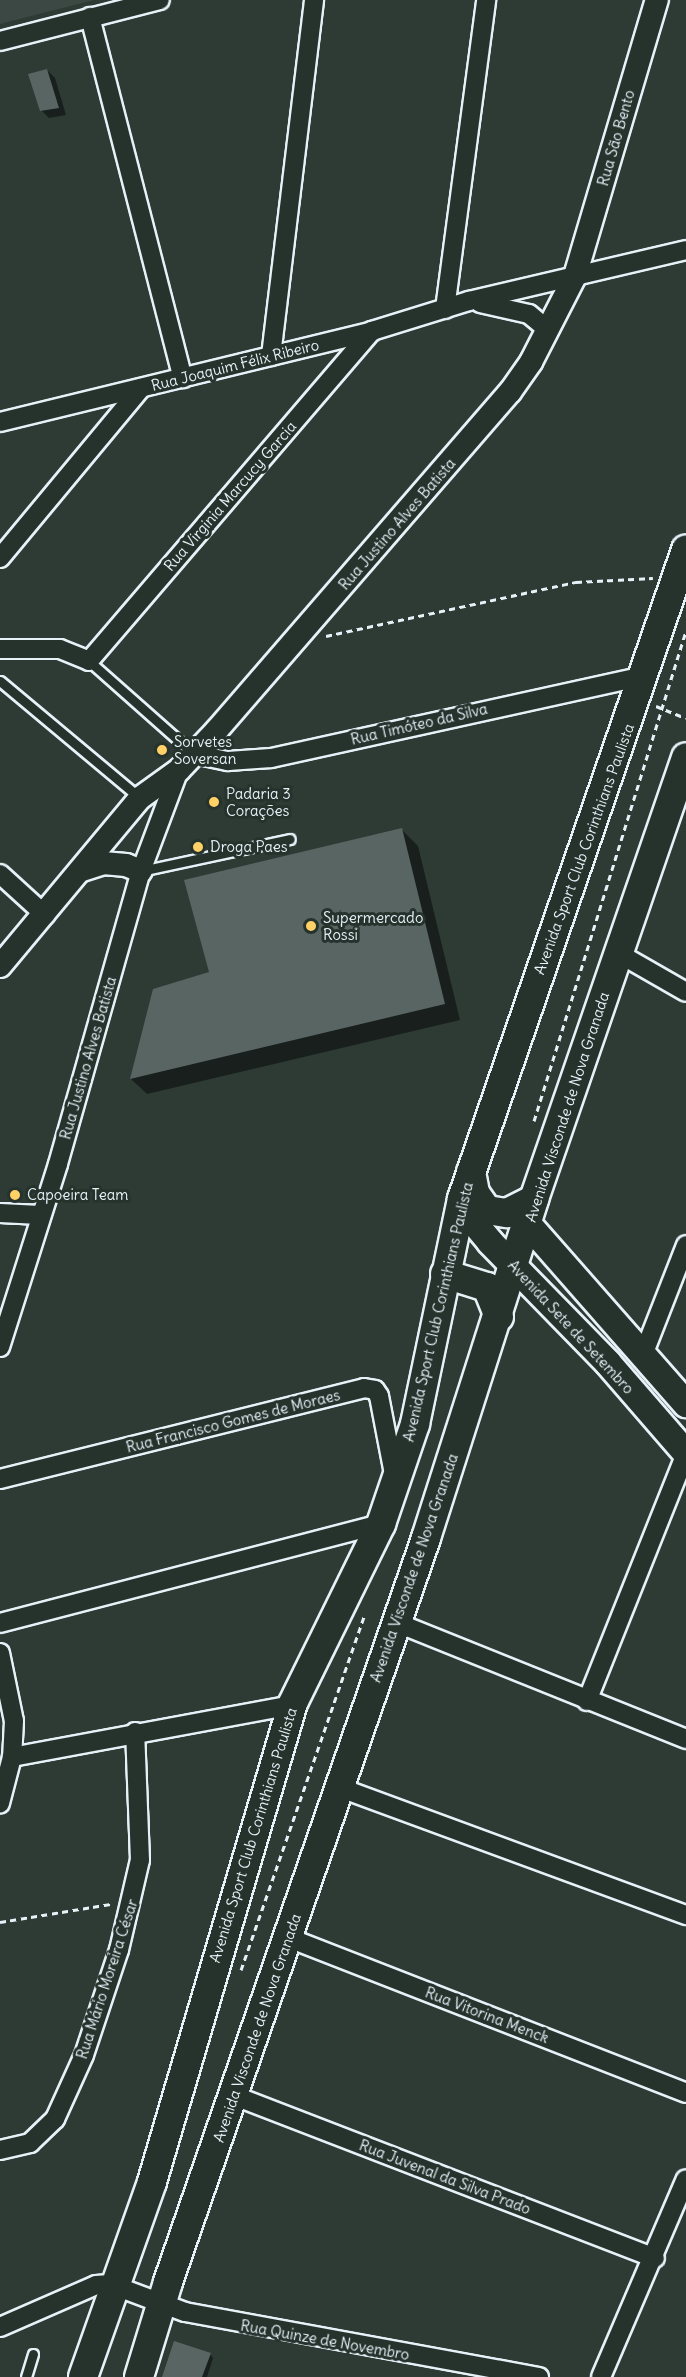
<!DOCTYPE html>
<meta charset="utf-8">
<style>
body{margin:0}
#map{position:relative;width:686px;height:2377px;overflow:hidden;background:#2e3b35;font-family:Delius,sans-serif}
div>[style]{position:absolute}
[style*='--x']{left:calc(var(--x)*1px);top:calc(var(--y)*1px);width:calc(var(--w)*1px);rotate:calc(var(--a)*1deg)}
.built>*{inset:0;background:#3b4843}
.shadow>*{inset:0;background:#0007}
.building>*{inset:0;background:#596563}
.path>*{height:3px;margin-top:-1.5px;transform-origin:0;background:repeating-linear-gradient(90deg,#e8f1f8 0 6px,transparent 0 10.5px)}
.roads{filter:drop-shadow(2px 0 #e8f1f8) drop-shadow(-2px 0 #e8f1f8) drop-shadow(0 2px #e8f1f8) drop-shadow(0 -2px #e8f1f8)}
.service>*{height:9px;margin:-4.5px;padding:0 4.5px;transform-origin:4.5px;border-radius:4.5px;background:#26332d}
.minor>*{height:18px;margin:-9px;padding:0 9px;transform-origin:9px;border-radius:9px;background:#26332d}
.tertiary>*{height:22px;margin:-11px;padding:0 11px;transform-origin:11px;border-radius:11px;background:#26332d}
.secondary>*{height:26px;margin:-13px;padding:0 13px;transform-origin:13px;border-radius:13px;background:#26332d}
.primary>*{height:28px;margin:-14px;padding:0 14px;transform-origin:14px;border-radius:14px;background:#26332d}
.dots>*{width:16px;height:16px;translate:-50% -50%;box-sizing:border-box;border:3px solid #26332d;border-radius:50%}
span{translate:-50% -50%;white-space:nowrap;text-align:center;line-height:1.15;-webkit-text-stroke:6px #26332d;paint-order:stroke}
.street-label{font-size:15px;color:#e8f1f8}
.poi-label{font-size:15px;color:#e8f1f8}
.left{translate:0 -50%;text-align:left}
</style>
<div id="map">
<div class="built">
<div style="clip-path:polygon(0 0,94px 0,0 24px)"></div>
</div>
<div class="shadow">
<div style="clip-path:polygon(47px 70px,55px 78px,66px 115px,49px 118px,41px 110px)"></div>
<div style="clip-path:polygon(402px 830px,418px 846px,460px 1020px,147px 1094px,131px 1079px,211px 973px)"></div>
<div style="clip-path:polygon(210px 2354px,213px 2358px,207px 2377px,163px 2377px)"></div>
</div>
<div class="building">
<div style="clip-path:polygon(47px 69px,59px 108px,40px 111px,28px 74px)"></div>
<div style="clip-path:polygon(402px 828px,445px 1004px,130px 1079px,153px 989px,209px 972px,184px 880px)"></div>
<div style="clip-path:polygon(174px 2341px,211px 2353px,202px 2377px,162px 2377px)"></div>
</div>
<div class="path">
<div style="--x:326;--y:636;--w:256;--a:-12.2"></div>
<div style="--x:576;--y:582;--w:77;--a:-3"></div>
<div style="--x:656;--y:706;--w:32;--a:22"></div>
<div style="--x:534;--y:1121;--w:513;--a:-72.77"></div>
<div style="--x:0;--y:1922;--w:112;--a:-9.2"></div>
<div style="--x:241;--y:1970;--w:375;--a:-70.8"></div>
</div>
<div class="roads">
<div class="service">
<div style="--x:89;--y:661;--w:140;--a:41.5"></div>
<div style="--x:0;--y:681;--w:182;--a:39.9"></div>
<div style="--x:141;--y:871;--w:152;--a:-12.1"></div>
<div style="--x:26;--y:2377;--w:24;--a:-73"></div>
</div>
<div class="minor">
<div style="--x:90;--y:17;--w:373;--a:75.6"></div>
<div style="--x:0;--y:41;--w:165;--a:-14.4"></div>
<div style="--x:480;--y:303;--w:50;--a:12.7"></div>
<div style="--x:529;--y:314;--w:23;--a:40"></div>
<div style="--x:445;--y:309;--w:312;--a:-82.4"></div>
<div style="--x:271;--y:356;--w:359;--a:-83.1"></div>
<div style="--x:0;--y:422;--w:383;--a:-13.7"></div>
<div style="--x:372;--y:331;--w:102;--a:-17.2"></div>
<div style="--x:469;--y:301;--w:223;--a:-13.2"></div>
<div style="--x:0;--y:558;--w:221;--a:-50.3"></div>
<div style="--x:0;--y:649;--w:60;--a:0"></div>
<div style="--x:60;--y:649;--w:31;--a:22"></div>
<div style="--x:89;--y:661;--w:435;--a:-49.4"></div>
<div style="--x:194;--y:754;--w:35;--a:12"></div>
<div style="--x:228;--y:761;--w:43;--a:-4"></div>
<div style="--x:271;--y:758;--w:382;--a:-12.4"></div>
<div style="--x:0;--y:874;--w:61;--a:42.3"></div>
<div style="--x:618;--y:953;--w:78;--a:29.8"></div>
<div style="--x:0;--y:1213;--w:40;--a:2.9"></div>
<div style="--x:0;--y:1347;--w:192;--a:-72.4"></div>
<div style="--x:58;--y:1164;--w:305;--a:-74.2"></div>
<div style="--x:141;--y:871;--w:108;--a:-69.4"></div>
<div style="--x:643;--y:1355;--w:118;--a:-68.6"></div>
<div style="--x:0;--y:1479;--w:375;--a:-14"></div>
<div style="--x:364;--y:1388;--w:11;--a:10"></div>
<div style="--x:375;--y:1390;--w:7;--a:56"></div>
<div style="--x:379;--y:1396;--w:85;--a:79.1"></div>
<div style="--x:395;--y:1622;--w:314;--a:21.9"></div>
<div style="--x:0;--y:1623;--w:394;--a:-14.6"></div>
<div style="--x:0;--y:1653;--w:69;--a:78.4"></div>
<div style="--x:14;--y:1721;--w:36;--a:93"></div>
<div style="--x:12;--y:1757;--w:48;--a:104.6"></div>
<div style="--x:587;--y:1701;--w:266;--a:-68.2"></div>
<div style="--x:12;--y:1757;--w:285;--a:-10.5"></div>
<div style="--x:338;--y:1787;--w:371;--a:20.2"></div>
<div style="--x:289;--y:1938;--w:426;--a:21.3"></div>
<div style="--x:235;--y:2096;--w:450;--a:21.1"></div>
<div style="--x:0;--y:2150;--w:31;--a:-13"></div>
<div style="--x:30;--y:2143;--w:35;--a:-44"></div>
<div style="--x:55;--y:2119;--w:70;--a:-65.6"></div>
<div style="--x:84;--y:2055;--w:111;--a:-71.6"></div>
<div style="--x:119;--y:1950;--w:92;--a:-76.9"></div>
<div style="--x:140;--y:1860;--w:128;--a:-92.2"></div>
<div style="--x:0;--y:2327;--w:105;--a:-23.6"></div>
<div style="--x:96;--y:2285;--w:14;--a:-4"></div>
<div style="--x:110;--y:2284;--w:80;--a:20.5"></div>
<div style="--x:185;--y:2312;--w:360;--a:10.4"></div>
<div style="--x:601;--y:2377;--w:215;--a:-66.8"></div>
</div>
<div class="tertiary">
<div style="--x:82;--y:870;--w:22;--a:-18"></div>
<div style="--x:103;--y:863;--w:23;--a:5"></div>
<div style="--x:126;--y:865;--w:16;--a:22"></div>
<div style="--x:0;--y:966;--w:219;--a:-50.2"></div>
<div style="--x:140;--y:798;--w:48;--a:-35.7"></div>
<div style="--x:179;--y:770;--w:55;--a:-46.5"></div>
<div style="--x:217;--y:730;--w:447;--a:-49.1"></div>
<div style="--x:510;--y:392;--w:37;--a:-55"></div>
<div style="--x:531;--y:362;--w:97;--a:-62.9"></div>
<div style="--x:575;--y:276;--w:288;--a:-73.5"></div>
</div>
<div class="secondary">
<div style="--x:462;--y:1199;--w:22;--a:66"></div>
<div style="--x:471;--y:1219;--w:30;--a:50"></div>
<div style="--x:490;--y:1242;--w:169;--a:45.7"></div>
<div style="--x:608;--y:1363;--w:119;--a:49.1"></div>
<div style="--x:528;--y:1224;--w:240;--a:48.7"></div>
</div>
<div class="primary">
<div style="--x:471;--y:1172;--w:21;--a:79"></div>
<div style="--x:475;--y:1193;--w:21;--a:55"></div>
<div style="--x:487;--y:1210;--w:20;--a:9"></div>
<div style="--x:507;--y:1213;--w:30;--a:-27"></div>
<div style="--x:445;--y:1274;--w:44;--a:17.2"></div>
<div style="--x:487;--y:1287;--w:32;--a:68"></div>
<div style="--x:83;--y:2377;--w:207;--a:-70.5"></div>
<div style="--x:152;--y:2182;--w:497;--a:-73.6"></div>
<div style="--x:292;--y:1705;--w:202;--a:-63.8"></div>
<div style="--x:381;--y:1524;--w:106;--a:-71.2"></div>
<div style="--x:415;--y:1424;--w:230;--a:-78.2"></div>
<div style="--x:462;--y:1199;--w:687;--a:-70.96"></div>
<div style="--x:139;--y:2377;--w:99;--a:-73"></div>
<div style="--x:168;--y:2282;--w:787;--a:-70.87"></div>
<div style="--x:426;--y:1538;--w:356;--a:-72.3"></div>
<div style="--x:534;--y:1199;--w:467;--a:-71"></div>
</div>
</div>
<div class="dots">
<div style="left:162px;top:750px;background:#ffd166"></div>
<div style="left:214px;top:802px;background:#ffd166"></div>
<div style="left:198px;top:847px;background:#ffd166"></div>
<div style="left:311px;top:926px;background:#ffd166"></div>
<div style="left:15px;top:1195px;background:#ffd166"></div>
</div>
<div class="street-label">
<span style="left:616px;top:138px;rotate:-74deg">Rua São Bento</span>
<span style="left:235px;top:365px;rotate:-14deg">Rua Joaquim Félix Ribeiro</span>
<span style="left:230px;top:496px;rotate:-49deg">Rua Virginia Marcucy Garcia</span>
<span style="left:397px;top:524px;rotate:-49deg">Rua Justino Alves Batista</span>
<span style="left:419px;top:724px;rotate:-13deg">Rua Timóteo da Silva</span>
<span style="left:584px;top:849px;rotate:-70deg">Avenida Sport Club Corinthians Paulista</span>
<span style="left:88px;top:1058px;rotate:-74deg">Rua Justino Alves Batista</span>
<span style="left:567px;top:1107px;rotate:-72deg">Avenida Visconde de Nova Granada</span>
<span style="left:438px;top:1312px;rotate:-77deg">Avenida Sport Club Corinthians Paulista</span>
<span style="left:571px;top:1327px;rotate:47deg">Avenida Sete de Setembro</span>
<span style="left:233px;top:1421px;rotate:-14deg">Rua Francisco Gomes de Moraes</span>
<span style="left:414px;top:1568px;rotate:-71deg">Avenida Visconde de Nova Granada</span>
<span style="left:253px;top:1835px;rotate:-73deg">Avenida Sport Club Corinthians Paulista</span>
<span style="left:107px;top:1979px;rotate:-72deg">Rua Mário Moreira César</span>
<span style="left:487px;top:2015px;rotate:21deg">Rua Vitorina Menck</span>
<span style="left:257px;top:2028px;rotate:-71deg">Avenida Visconde de Nova Granada</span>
<span style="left:445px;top:2177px;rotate:21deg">Rua Juvenal da Silva Prado</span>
<span style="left:325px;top:2340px;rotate:10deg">Rua Quinze de Novembro</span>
</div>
<div class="poi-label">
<span class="left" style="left:174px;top:750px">Sorvetes<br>Soversan</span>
<span class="left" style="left:226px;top:802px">Padaria 3<br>Corações</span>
<span class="left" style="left:210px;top:847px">Droga Paes</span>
<span class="left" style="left:323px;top:926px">Supermercado<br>Rossi</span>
<span class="left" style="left:27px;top:1195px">Capoeira Team</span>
</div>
</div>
